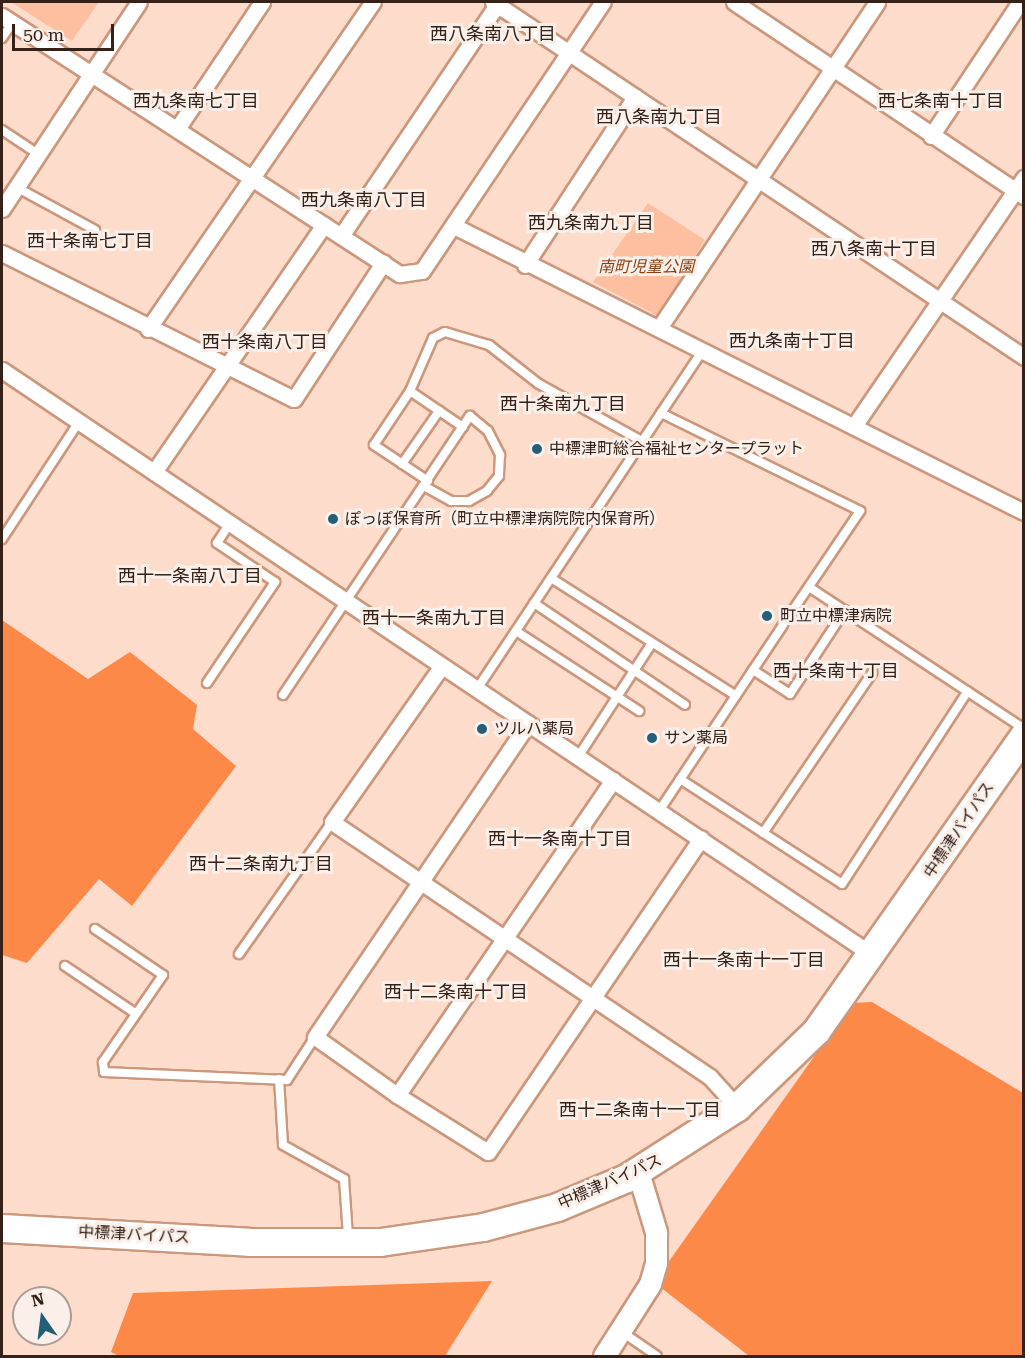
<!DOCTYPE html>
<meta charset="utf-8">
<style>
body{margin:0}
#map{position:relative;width:1025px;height:1358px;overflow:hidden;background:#fddccc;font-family:"Roboto Serif","Noto Sans JP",serif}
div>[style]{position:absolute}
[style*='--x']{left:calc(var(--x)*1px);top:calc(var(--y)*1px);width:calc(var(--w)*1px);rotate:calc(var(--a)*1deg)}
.green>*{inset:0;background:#fdbfa0}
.forest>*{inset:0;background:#fd8948}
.roads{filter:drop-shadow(2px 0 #cb987e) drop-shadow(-2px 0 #cb987e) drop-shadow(0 2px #cb987e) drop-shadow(0 -2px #cb987e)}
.lane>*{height:8px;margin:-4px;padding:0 4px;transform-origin:4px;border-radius:4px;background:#fff}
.street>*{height:15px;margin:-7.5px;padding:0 7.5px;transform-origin:7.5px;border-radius:7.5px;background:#fff}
.secondary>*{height:21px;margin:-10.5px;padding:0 10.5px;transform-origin:10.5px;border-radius:10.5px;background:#fff}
.highway>*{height:27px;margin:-13.5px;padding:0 13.5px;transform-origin:13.5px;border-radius:13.5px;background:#fff}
.dots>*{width:16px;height:16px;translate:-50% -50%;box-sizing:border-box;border:3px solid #faefe9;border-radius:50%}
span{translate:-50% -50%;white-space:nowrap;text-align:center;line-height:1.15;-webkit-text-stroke:6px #faefe9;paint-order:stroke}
.park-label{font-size:16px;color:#893f11;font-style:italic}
.poi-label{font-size:16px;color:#352117}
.left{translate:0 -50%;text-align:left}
.street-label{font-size:16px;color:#352117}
.neighbourhood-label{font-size:18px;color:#352117}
.frame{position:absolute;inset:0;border:3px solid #352117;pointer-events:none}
.north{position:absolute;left:12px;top:1286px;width:60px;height:60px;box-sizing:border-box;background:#faefe9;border:2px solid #ab9d95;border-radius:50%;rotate:346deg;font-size:16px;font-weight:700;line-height:24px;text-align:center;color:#352117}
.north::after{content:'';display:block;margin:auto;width:21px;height:27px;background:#236077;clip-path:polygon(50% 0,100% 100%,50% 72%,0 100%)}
.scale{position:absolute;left:12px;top:24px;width:102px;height:27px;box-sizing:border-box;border:3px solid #352117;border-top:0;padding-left:8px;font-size:18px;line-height:21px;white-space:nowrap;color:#352117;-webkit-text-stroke:4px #faefe9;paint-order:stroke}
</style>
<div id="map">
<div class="green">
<div style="clip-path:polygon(11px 2px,99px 2px,72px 41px)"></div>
<div style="clip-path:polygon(648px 203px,705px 240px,658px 316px,593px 282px)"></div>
</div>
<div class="forest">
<div style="clip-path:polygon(2px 620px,88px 679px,130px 652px,197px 705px,193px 729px,236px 766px,132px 906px,99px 879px,27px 963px,2px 955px)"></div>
<div style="clip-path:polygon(872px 1002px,1023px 1093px,1023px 1356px,749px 1356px,660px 1287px,660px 1274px,852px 1003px)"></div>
<div style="clip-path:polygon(492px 1281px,445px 1356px,119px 1356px,111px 1352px,133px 1293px)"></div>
</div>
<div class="roads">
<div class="lane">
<div style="--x:2;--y:38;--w:18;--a:-56"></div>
<div style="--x:2;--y:130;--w:43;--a:33.7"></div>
<div style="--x:16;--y:187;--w:90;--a:28.6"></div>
<div style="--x:703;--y:350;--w:76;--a:123.7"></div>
<div style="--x:661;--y:413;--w:222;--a:26.2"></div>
<div style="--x:860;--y:511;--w:123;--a:124.1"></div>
<div style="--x:410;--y:391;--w:58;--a:-66.5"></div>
<div style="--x:433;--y:338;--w:13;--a:-27"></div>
<div style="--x:445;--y:332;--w:46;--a:16.5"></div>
<div style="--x:489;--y:345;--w:63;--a:38"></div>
<div style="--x:539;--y:384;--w:118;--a:29"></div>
<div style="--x:402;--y:464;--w:65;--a:-55.1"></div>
<div style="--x:428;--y:481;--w:65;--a:-146.3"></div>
<div style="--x:374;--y:445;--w:65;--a:-56.3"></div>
<div style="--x:410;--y:391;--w:64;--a:34.2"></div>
<div style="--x:2;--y:539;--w:140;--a:-56.7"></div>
<div style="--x:551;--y:578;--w:219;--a:32.5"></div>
<div style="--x:809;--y:587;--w:256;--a:33.4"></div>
<div style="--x:534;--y:603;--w:182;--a:34"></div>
<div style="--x:516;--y:631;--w:147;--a:33"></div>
<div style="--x:753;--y:670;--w:44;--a:33"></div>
<div style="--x:790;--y:694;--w:100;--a:-56.8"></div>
<div style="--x:207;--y:683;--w:122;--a:-56"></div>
<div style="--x:275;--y:582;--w:70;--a:-146.1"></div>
<div style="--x:217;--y:543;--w:24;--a:-57"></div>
<div style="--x:477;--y:689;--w:332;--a:-56.3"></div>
<div style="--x:283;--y:695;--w:336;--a:-56.2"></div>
<div style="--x:470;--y:416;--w:23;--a:40"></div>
<div style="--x:488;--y:431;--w:27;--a:63"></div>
<div style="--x:500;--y:455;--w:21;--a:93"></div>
<div style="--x:499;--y:476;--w:19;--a:129"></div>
<div style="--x:487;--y:491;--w:21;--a:151"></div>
<div style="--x:469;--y:501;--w:18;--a:180"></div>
<div style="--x:451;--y:501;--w:31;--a:-151"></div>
<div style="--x:578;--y:757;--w:136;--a:-57"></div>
<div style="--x:680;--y:779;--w:193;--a:32.9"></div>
<div style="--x:842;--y:884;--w:230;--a:-56.9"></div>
<div style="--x:659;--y:811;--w:224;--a:-56.3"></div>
<div style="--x:763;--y:833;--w:194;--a:-55.7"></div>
<div style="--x:95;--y:929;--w:82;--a:34.1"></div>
<div style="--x:163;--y:975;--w:106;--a:124.6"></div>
<div style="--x:103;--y:1062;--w:10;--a:84"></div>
<div style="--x:104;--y:1072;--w:183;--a:2.5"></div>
<div style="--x:287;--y:1080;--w:51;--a:-56.9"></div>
<div style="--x:239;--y:954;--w:161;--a:-54.8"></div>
<div style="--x:65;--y:966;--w:84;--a:33.9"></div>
<div style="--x:279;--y:1079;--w:66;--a:86.5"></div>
<div style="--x:283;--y:1145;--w:70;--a:29.1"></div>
<div style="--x:344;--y:1179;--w:57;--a:86"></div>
<div style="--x:622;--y:1332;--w:42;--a:34.4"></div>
</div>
<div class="street">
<div style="--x:493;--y:2;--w:639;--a:33.76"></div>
<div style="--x:734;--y:2;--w:349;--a:33.8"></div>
<div style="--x:2;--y:16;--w:474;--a:33"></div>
<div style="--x:400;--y:274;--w:22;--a:-8"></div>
<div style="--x:422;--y:271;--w:324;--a:-56.1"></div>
<div style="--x:177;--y:129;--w:153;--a:-56.2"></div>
<div style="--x:931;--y:136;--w:161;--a:-56.4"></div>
<div style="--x:2;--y:209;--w:248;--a:-56.5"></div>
<div style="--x:454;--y:226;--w:638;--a:26.65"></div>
<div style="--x:341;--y:236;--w:282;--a:-56"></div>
<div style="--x:2;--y:253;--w:326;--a:26.6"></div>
<div style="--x:294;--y:399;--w:163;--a:-56.8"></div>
<div style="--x:525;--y:265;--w:201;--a:-56.8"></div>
<div style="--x:659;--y:328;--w:392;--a:-56.2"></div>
<div style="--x:148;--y:329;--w:397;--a:-55.5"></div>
<div style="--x:2;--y:370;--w:1051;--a:33.9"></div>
<div style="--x:854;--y:426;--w:301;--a:-55.6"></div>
<div style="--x:154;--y:472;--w:300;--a:-55.5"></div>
<div style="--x:441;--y:667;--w:189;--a:125.1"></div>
<div style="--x:332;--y:822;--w:456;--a:34"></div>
<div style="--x:710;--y:1077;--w:40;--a:48"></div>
<div style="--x:613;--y:780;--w:382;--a:124.4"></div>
<div style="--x:397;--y:1095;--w:107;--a:32.1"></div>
<div style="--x:488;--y:1152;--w:379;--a:-55.8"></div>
<div style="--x:397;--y:1095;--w:100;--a:-144.7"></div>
<div style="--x:315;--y:1037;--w:379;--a:-55.8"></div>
</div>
<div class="secondary">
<div style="--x:604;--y:1356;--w:85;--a:-57.4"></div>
<div style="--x:650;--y:1284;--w:22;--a:-74"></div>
<div style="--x:656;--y:1263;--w:31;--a:-90"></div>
<div style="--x:656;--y:1232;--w:63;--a:-106.7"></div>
</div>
<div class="highway">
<div style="--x:2;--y:1228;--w:247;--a:3.2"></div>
<div style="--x:249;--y:1242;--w:131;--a:0"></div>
<div style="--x:380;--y:1242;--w:104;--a:-8.3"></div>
<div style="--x:483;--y:1227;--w:77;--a:-15.1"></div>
<div style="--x:557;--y:1207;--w:75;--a:-22.8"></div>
<div style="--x:626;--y:1178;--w:132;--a:-32.6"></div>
<div style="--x:737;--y:1107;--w:110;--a:-43.9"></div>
<div style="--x:816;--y:1031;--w:362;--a:-54.9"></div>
</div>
</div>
<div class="dots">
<div style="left:537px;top:449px;background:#236077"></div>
<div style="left:333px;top:519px;background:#236077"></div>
<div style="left:767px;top:616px;background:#236077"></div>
<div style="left:482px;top:729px;background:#236077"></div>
<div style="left:652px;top:738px;background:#236077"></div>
</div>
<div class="park-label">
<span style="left:646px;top:267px">南町児童公園</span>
</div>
<div class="poi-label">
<span class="left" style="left:549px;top:449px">中標津町総合福祉センタープラット</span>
<span class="left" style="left:345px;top:519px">ぽっぽ保育所（町立中標津病院院内保育所）</span>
<span class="left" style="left:780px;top:616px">町立中標津病院</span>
<span class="left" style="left:494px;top:729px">ツルハ薬局</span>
<span class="left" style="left:664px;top:738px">サン薬局</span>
</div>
<div class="street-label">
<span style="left:959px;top:830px;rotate:-56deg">中標津バイパス</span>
<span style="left:610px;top:1182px;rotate:-24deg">中標津バイパス</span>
<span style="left:134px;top:1235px;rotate:3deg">中標津バイパス</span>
</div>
<div class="neighbourhood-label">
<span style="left:493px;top:34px">西八条南八丁目</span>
<span style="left:196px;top:101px">西九条南七丁目</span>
<span style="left:941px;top:101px">西七条南十丁目</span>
<span style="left:659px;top:117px">西八条南九丁目</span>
<span style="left:364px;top:200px">西九条南八丁目</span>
<span style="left:591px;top:223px">西九条南九丁目</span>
<span style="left:90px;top:241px">西十条南七丁目</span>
<span style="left:874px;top:249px">西八条南十丁目</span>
<span style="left:792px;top:341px">西九条南十丁目</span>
<span style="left:265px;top:342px">西十条南八丁目</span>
<span style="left:563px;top:404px">西十条南九丁目</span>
<span style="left:190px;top:576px">西十一条南八丁目</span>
<span style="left:434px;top:618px">西十一条南九丁目</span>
<span style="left:836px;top:671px">西十条南十丁目</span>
<span style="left:560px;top:839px">西十一条南十丁目</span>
<span style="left:261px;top:864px">西十二条南九丁目</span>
<span style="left:744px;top:960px">西十一条南十一丁目</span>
<span style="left:456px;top:992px">西十二条南十丁目</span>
<span style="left:640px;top:1110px">西十二条南十一丁目</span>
</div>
<div class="frame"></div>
<div class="north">N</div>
<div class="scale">50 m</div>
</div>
